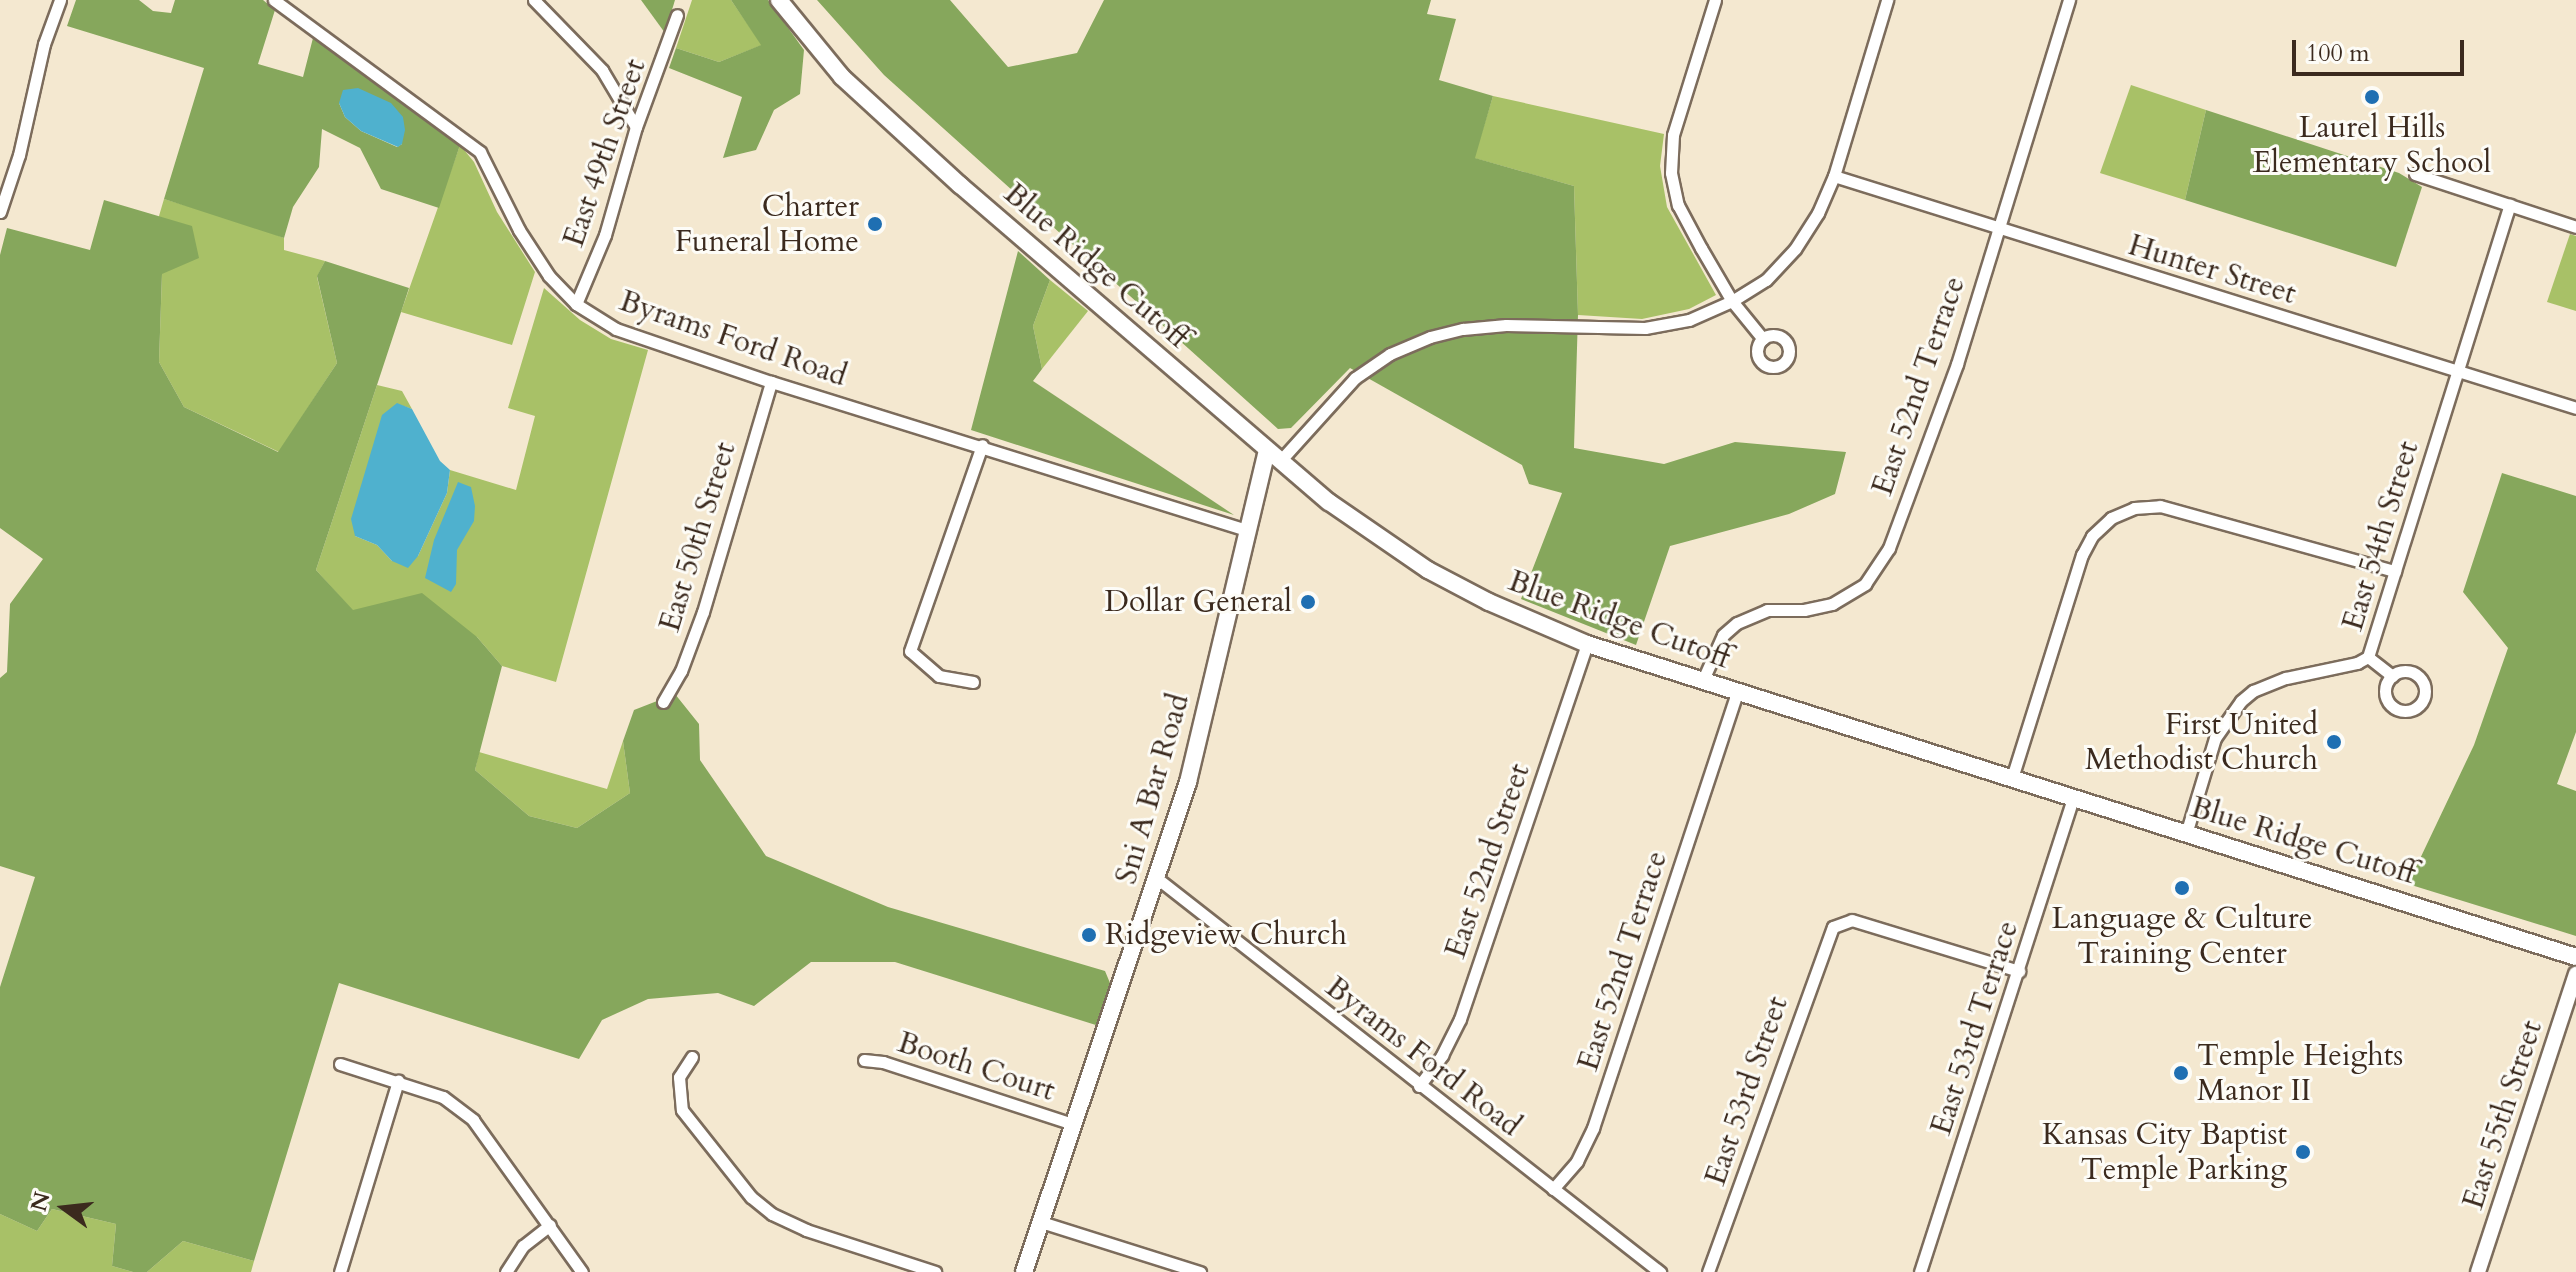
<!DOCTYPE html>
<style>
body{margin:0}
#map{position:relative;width:2576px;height:1272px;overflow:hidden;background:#f4e8d0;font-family:Cardo,serif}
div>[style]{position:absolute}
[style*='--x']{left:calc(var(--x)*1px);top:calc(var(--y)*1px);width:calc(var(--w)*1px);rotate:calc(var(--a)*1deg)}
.green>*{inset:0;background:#a8c167}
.forest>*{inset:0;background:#86a75c}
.water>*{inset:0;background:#4fb1ce}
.roads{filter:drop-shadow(2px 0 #7c6c5c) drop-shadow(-2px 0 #7c6c5c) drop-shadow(0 2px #7c6c5c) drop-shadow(0 -2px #7c6c5c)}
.minor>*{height:11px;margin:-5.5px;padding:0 5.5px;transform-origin:5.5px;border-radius:5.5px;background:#fff}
.minor>.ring{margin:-5.5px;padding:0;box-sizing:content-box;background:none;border:11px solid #fff;border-radius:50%}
.tertiary>*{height:14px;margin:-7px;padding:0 7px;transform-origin:7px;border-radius:7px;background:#fff}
.secondary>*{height:16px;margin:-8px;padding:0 8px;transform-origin:8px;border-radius:8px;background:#fff}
.dots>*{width:22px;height:22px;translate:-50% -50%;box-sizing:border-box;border:4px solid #fdfcf7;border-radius:50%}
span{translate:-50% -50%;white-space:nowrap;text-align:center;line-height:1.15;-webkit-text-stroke:6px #fdfcf7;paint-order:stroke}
.poi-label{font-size:30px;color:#3b2a1e}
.right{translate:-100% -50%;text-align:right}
.left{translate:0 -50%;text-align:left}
.street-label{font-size:30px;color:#3b2a1e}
.north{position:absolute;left:24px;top:1168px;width:80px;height:80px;-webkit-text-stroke:6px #fdfcf7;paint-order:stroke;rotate:285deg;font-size:22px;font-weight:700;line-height:32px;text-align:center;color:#3b2a1e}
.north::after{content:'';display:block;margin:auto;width:28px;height:36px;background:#3b2a1e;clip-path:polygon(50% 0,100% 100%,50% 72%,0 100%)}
.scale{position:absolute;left:2292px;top:40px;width:172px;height:36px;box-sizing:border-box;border:4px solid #3b2a1e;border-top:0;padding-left:10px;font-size:24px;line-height:28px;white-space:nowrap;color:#3b2a1e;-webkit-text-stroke:6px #fdfcf7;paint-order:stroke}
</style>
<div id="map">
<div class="green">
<div style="clip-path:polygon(692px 0,731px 0,762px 45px,719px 62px,676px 48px)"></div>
<div style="clip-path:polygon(2131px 85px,2206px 110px,2185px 200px,2100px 173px)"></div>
<div style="clip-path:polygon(1493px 96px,1664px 134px,1660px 166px,1667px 207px,1716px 295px,1689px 309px,1642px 319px,1578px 315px,1574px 186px,1474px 158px)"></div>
<div style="clip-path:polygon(460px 145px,474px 162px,497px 212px,535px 272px,512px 345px,401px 312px)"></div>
<div style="clip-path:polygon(164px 199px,255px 226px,284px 238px,284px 250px,325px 261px,317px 277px,337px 363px,279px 452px,184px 407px,159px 362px,162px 274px,159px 216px)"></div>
<div style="clip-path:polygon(2570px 234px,2576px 236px,2576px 311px,2547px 302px)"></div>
<div style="clip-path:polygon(1050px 280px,1088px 311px,1042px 369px,1033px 326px)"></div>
<div style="clip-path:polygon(544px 288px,580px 320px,611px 339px,648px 350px,556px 682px,502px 666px,477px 637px,352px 610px,316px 570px,377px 385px,402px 391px,412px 409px,397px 404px,355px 536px,377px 545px,392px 561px,418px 556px,447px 493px,450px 470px,516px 490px,535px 416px,508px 408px)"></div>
<div style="clip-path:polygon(623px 741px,630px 793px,577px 828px,529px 816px,475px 770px,479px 752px,607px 789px)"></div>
<div style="clip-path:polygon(52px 1209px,116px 1224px,112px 1266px,133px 1272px,0 1272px,0 1214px,37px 1231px)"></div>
<div style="clip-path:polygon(183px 1241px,254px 1261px,251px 1272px,147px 1272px)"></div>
</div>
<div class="forest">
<div style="clip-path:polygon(evenodd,76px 0,139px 0,153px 11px,171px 13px,175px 0,263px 0,275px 10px,258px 64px,303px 77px,313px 38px,460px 145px,439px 208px,381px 189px,360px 148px,322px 129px,319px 167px,293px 207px,284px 238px,164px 199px,204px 68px,67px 26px,76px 0,339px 103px,402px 144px,397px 147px,361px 131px,345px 117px,339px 103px)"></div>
<div style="clip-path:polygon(641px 0,675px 0,665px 33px)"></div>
<div style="clip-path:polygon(731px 0,768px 0,804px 50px,800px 94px,774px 110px,756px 150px,723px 158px,742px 97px,669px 68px,676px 48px,719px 62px,761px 45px)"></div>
<div style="clip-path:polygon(817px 0,950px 0,1008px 67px,1077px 53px,1104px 0,1431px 0,1427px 14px,1456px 19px,1439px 80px,1493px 96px,1475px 158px,1574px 186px,1578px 315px,1574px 448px,1664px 464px,1735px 442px,1846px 452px,1835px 494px,1789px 514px,1670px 546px,1636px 645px,1521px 599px,1562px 493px,1529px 484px,1522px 465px,1350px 368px,1291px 428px,1278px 429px,884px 75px)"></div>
<div style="clip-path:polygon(2206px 110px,2399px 173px,2422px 187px,2396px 267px,2185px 200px)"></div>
<div style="clip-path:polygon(104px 200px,192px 226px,199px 258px,162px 274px,159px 362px,184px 407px,278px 452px,337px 363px,317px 276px,325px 261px,409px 288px,316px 570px,353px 610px,422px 593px,477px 637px,502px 666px,475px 770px,529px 816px,577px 828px,630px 793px,623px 741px,634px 710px,675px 694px,699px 724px,700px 760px,766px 856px,888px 907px,1105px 971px,1110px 983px,1099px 1026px,895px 962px,811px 962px,754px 1006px,718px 993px,648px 999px,602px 1020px,579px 1059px,339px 983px,254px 1261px,183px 1241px,147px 1272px,133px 1272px,112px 1266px,116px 1224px,52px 1209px,37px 1231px,0 1214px,0 987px,35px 877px,0 866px,0 678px,7px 672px,10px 604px,43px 559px,0 528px,0 255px,7px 228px,90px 250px)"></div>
<div style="clip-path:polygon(1018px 251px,1050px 280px,1033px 326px,1042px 369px,1033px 381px,1234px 515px,971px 430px)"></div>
<div style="clip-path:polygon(2502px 473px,2576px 496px,2576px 732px,2557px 784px,2576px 791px,2576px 936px,2408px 884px,2474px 745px,2508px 648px,2463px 592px)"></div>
</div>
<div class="water">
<div style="clip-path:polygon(358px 88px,391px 103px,403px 117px,405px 130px,402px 144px,398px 147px,361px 131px,345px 117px,339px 103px,343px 90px)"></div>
<div style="clip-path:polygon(397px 403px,412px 409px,440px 461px,450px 470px,447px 493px,418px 556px,408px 568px,392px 561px,377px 545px,355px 536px,351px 519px,382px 415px)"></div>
<div style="clip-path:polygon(458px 482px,471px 487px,475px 506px,474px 521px,457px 550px,456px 584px,451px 592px,425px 578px,434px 540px)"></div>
</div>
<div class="roads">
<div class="minor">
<div style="--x:274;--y:0;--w:256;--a:36.4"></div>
<div style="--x:480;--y:152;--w:87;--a:63.4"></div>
<div style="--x:519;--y:230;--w:55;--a:56.9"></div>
<div style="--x:549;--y:276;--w:39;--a:46"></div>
<div style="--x:576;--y:304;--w:47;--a:32"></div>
<div style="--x:616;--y:329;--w:164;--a:18.9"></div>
<div style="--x:771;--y:382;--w:500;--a:17.3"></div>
<div style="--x:534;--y:0;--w:98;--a:45.8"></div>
<div style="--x:602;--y:70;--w:66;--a:59.2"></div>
<div style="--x:1715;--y:0;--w:141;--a:107.3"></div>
<div style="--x:1673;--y:135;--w:38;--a:93"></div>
<div style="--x:1671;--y:173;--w:33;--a:78"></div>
<div style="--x:1678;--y:205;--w:49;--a:61.9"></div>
<div style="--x:1701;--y:248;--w:61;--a:59.7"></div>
<div style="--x:1732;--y:301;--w:49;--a:50.8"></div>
<div style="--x:2415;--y:174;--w:169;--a:18.2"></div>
<div style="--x:1834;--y:176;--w:777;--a:17.36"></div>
<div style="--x:0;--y:212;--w:60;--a:-71.6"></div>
<div style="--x:19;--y:155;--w:114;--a:-77.3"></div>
<div style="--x:44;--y:44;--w:47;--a:-70"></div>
<div style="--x:576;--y:304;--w:75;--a:-67.2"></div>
<div style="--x:605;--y:235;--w:112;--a:-74"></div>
<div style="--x:636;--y:127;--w:119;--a:-69.9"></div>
<div class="ring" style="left:1757px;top:335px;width:21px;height:21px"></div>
<div style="--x:1280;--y:461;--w:112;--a:-47.9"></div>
<div style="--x:1355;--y:378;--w:42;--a:-34.4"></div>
<div style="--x:1390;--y:354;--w:43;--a:-23"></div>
<div style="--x:1430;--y:337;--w:34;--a:-14"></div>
<div style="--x:1463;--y:329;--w:43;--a:-5.3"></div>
<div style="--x:1506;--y:325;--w:139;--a:1.2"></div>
<div style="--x:1645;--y:328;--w:45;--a:-10.3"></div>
<div style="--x:1689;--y:320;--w:47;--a:-23.8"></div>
<div style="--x:1732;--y:301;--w:40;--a:-32"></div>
<div style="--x:1766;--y:280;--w:42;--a:-46.9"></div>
<div style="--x:1795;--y:249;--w:43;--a:-57.4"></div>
<div style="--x:1818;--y:213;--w:40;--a:-66.6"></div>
<div style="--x:1834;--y:176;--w:184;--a:-73.2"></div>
<div style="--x:2368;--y:657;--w:31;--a:38"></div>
<div class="ring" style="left:2385px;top:671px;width:29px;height:29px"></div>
<div style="--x:973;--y:682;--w:35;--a:-170"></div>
<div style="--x:939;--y:676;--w:38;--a:-139"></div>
<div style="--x:910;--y:651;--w:218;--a:-70.7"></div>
<div style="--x:1702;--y:682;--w:51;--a:-65.9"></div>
<div style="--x:1723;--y:635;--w:18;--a:-41"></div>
<div style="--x:1737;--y:623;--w:33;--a:-23"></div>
<div style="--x:1767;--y:610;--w:37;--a:0"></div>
<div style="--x:1804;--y:610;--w:29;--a:-12"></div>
<div style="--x:1832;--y:604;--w:39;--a:-31"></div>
<div style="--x:1865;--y:584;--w:43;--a:-56.3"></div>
<div style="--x:1889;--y:548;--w:196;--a:-69.7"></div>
<div style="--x:1957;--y:364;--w:381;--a:-72.9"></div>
<div style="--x:663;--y:702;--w:36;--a:-60"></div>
<div style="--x:681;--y:671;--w:63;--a:-69.6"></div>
<div style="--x:703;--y:612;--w:240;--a:-73.5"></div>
<div style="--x:2012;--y:778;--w:234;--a:-72.6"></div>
<div style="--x:2082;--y:555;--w:21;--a:-62"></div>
<div style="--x:2092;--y:536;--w:26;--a:-43"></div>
<div style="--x:2111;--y:518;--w:25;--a:-23"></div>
<div style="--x:2134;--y:508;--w:26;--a:-4"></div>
<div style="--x:2160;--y:506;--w:244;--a:15.5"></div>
<div style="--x:2186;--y:834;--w:100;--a:-73.2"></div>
<div style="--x:2215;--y:738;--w:45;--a:-54.9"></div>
<div style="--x:2241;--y:701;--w:16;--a:-40"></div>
<div style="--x:2253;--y:691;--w:35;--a:-22"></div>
<div style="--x:2286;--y:678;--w:73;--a:-11.9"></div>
<div style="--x:2357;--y:663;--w:13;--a:-29"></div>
<div style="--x:2368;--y:657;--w:474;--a:-72.6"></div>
<div style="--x:1158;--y:879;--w:638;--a:38.06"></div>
<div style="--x:692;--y:1057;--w:24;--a:123"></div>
<div style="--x:679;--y:1077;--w:33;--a:85"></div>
<div style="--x:682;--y:1110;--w:111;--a:51.6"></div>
<div style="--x:751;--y:1197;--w:27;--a:39"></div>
<div style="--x:772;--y:1214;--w:38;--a:25"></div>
<div style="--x:806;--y:1230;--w:136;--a:18"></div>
<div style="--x:864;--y:1060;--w:19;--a:6"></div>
<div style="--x:883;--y:1062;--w:200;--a:18.1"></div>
<div style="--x:340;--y:1064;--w:108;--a:17.8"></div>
<div style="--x:443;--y:1097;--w:38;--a:37"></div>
<div style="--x:473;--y:1120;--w:187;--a:54.4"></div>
<div style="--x:1419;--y:1086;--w:39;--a:-53"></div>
<div style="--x:1442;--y:1055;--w:40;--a:-63.4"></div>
<div style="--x:1460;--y:1019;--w:396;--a:-71.3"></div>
<div style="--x:1553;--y:1189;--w:37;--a:-49"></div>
<div style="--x:1577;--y:1161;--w:37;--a:-64"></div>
<div style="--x:1593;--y:1128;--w:458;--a:-71.7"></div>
<div style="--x:1041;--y:1222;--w:167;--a:17.5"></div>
<div style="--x:340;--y:1272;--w:200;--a:-73.1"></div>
<div style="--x:506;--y:1272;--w:31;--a:-57"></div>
<div style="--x:523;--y:1246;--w:34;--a:-38"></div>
<div style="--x:1708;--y:1272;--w:367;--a:-70.1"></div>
<div style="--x:1833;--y:927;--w:20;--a:-20"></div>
<div style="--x:1852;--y:920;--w:175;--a:17"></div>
<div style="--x:1920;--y:1272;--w:499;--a:-72.1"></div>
</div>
<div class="tertiary">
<div style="--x:2478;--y:1272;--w:314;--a:-71.8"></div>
</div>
<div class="secondary">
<div style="--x:779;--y:0;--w:99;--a:50.7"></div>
<div style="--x:842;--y:77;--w:160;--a:42.5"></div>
<div style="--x:960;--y:185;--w:486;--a:40.7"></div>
<div style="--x:1329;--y:502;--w:120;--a:34.5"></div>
<div style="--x:1428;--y:570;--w:69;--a:27.7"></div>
<div style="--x:1489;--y:602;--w:107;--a:23.2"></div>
<div style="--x:1587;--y:644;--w:1037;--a:17.56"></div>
<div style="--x:1024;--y:1272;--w:517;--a:-71.49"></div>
<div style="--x:1188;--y:782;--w:340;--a:-76.6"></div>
</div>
</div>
<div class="dots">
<div style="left:2372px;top:97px;background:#1f6fb2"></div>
<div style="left:875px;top:224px;background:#1f6fb2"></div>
<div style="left:1308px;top:602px;background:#1f6fb2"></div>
<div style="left:2334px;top:742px;background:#1f6fb2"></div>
<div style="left:2182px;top:888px;background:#1f6fb2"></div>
<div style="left:1089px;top:935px;background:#1f6fb2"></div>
<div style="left:2181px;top:1073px;background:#1f6fb2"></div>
<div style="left:2303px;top:1152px;background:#1f6fb2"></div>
</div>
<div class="poi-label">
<span style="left:2372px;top:145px">Laurel Hills<br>Elementary School</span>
<span class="right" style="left:859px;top:224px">Charter<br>Funeral Home</span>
<span class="right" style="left:1292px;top:602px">Dollar General</span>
<span class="right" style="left:2318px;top:742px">First United<br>Methodist Church</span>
<span style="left:2182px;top:936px">Language &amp; Culture<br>Training Center</span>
<span class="left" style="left:1105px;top:935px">Ridgeview Church</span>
<span class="left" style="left:2197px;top:1073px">Temple Heights<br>Manor II</span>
<span class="right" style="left:2287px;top:1152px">Kansas City Baptist<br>Temple Parking</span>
</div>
<div class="street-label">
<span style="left:605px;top:153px;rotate:-71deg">East 49th Street</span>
<span style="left:1096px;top:266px;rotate:41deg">Blue Ridge Cutoff</span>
<span style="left:2212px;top:270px;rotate:17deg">Hunter Street</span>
<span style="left:733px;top:339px;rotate:19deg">Byrams Ford Road</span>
<span style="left:1919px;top:386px;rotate:-71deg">East 52nd Terrace</span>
<span style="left:2381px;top:536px;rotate:-73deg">East 54th Street</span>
<span style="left:698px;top:537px;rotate:-73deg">East 50th Street</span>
<span style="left:1619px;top:620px;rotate:20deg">Blue Ridge Cutoff</span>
<span style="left:1153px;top:789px;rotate:-74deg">Sni A Bar Road</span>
<span style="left:2303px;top:841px;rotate:17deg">Blue Ridge Cutoff</span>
<span style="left:1488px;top:861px;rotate:-71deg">East 52nd Street</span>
<span style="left:1623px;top:961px;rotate:-72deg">East 52nd Terrace</span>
<span style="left:1975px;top:1028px;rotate:-72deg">East 53rd Terrace</span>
<span style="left:1423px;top:1057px;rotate:38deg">Byrams Ford Road</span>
<span style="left:976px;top:1067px;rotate:18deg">Booth Court</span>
<span style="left:1747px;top:1091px;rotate:-71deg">East 53rd Street</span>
<span style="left:2503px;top:1115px;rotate:-72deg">East 55th Street</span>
</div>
<div class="north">N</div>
<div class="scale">100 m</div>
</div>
